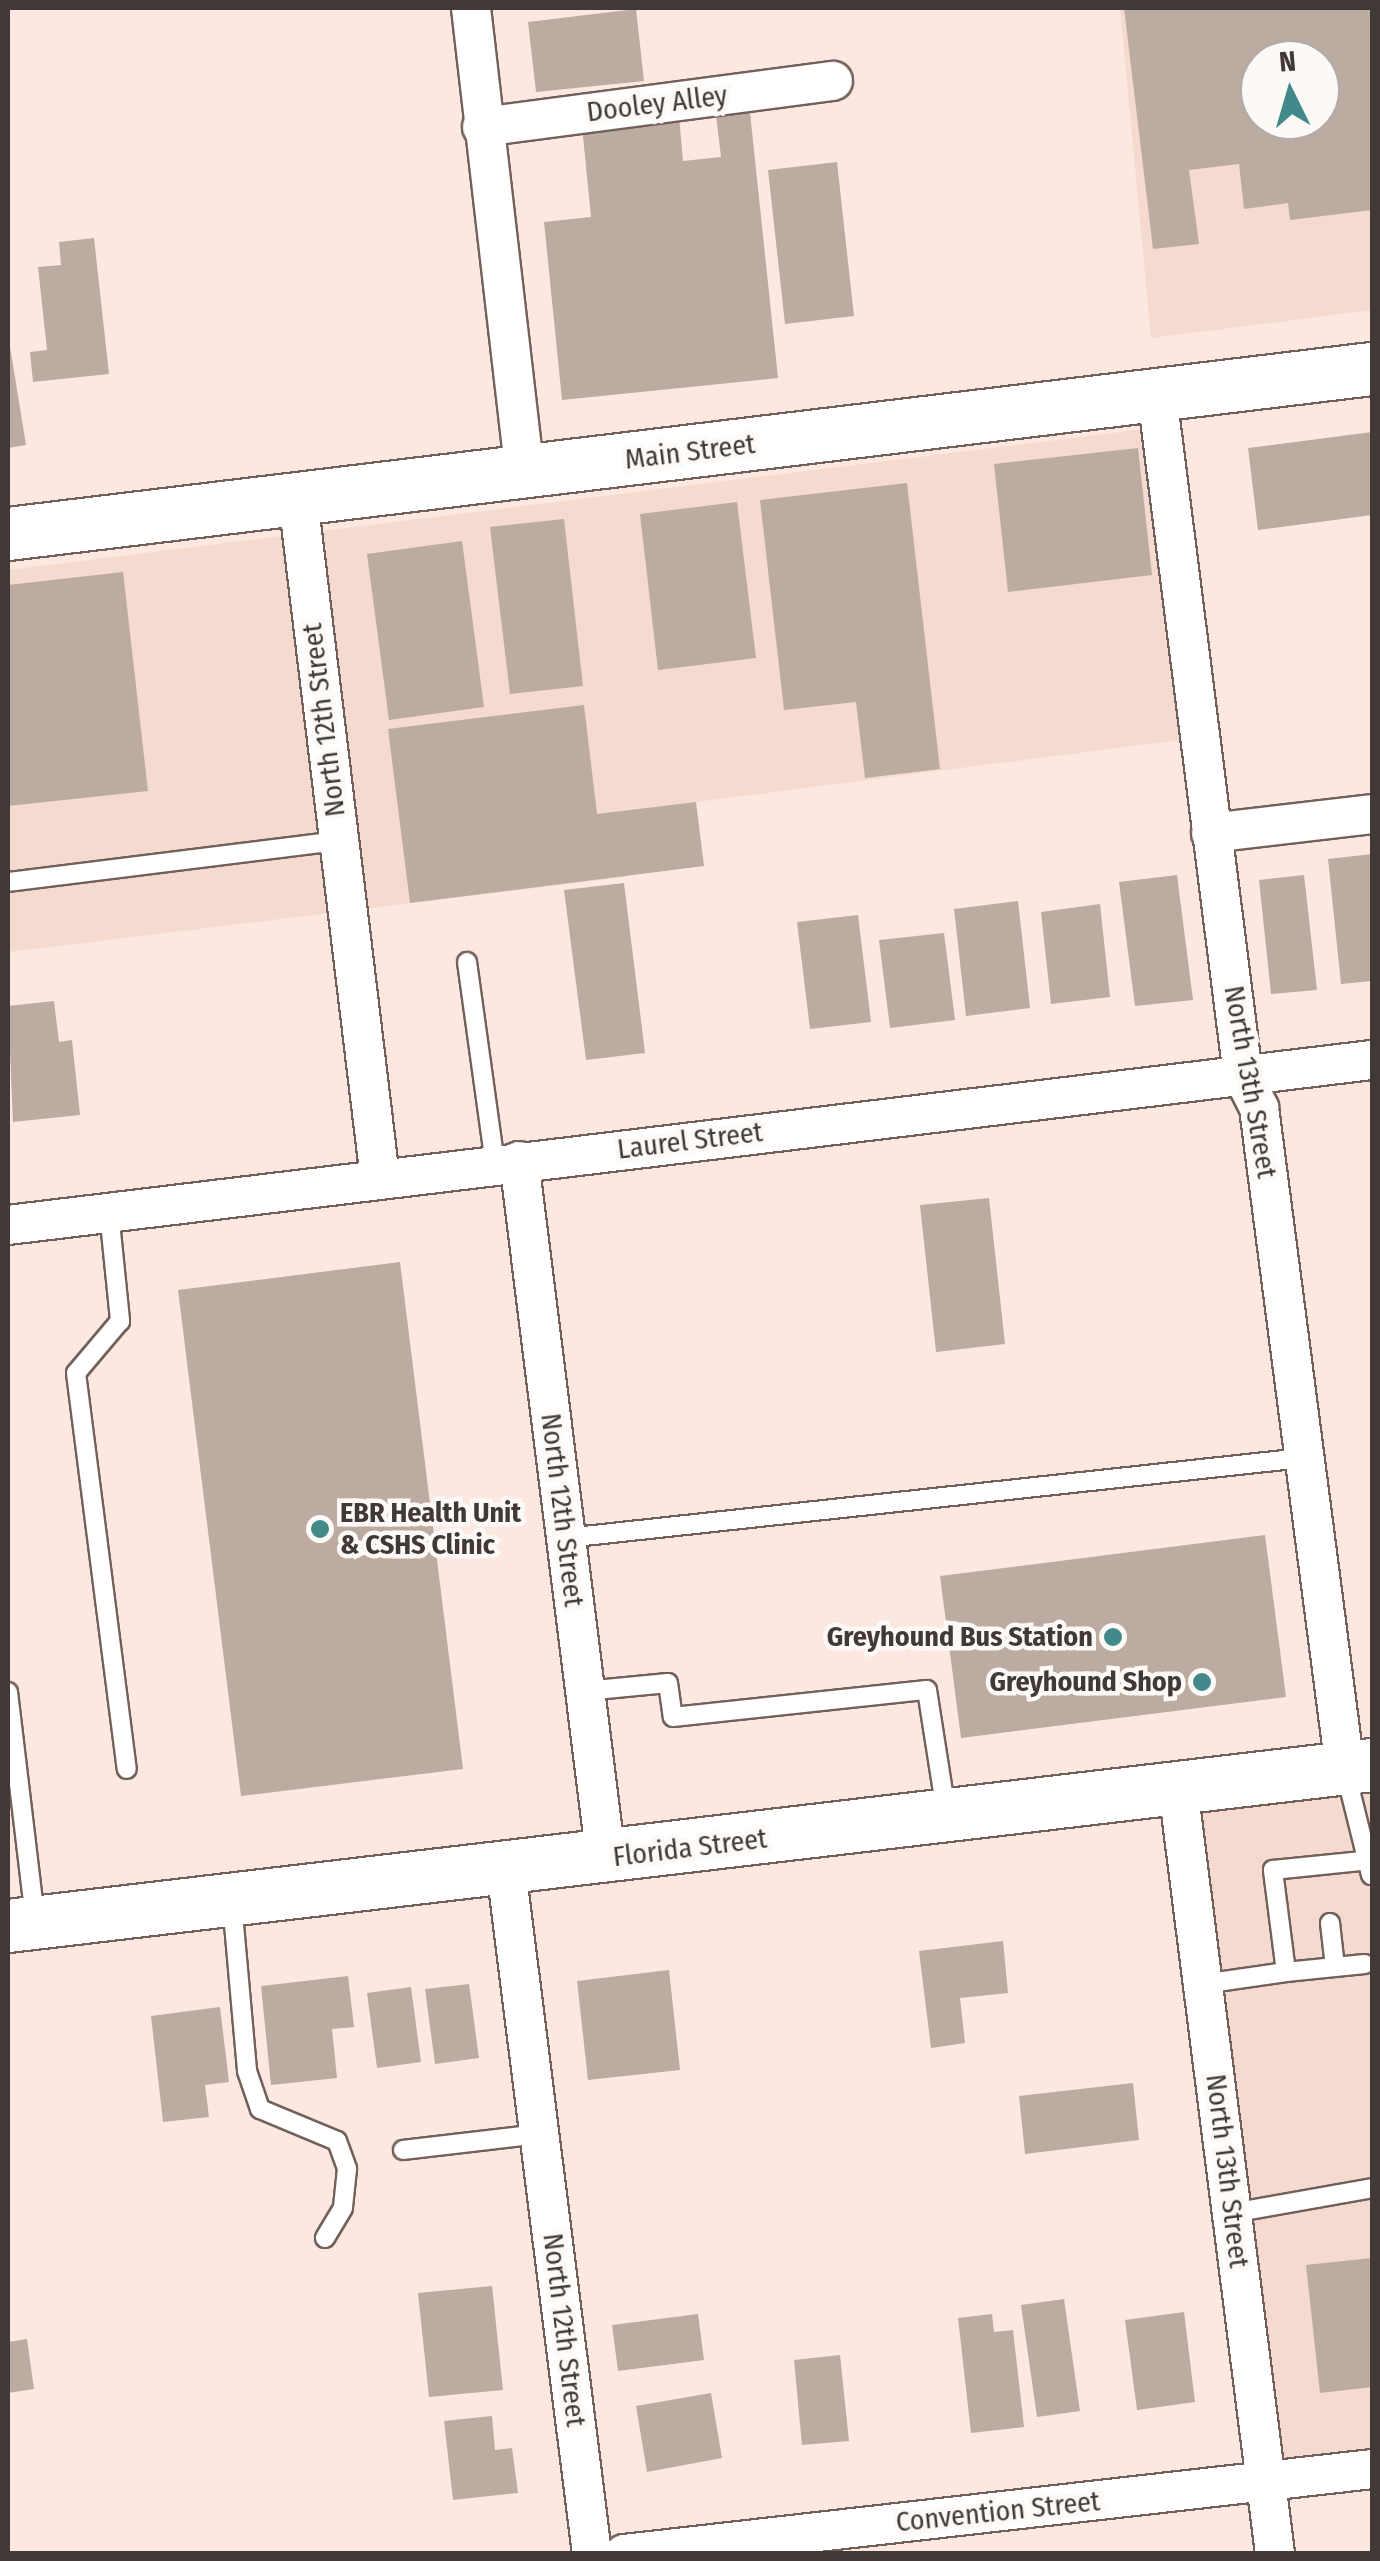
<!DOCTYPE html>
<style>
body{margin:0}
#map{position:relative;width:1380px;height:2561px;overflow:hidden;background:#fce8e0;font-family:"Fira Sans Condensed",sans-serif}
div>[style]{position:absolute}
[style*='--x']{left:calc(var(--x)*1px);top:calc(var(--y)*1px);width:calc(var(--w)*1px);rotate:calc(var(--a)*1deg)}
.built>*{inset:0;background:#f5dacf}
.building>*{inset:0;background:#bcaba0}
.roads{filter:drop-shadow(2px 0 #72615a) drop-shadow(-2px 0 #72615a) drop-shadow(0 2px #72615a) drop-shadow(0 -2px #72615a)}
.lane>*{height:18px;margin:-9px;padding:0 9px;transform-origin:9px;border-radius:9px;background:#fff}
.street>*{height:38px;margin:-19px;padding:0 19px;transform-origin:19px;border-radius:19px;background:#fff}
.secondary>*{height:52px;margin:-26px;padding:0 26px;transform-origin:26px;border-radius:26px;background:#fff}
.dots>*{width:28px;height:28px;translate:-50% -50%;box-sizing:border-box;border:5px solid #fdf9f7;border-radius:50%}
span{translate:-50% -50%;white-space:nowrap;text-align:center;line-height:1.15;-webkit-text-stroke:9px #fdf9f7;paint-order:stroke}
.street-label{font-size:28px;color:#403935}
.poi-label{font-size:28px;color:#403935;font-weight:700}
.left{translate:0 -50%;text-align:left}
.right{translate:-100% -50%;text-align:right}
.frame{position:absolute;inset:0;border:10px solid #403935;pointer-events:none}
.north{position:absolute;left:1240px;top:40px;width:100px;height:100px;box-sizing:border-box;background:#fdf9f7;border:2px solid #b1aca9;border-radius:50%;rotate:355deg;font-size:28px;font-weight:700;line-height:40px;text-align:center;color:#403935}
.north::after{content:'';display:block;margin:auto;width:35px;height:45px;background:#41898a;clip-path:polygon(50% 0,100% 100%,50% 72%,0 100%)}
</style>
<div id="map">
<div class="built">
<div style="clip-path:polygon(evenodd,1120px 8px,1372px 8px,1372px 310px,1151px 338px,1120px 8px,1260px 60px,1320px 60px,1320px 120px,1260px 120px,1260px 60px)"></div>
<div style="clip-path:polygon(1144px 429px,1179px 740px,617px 812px,626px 877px,8px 952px,8px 570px)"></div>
<div style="clip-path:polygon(1372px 1765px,1372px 2469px,1266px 2483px,1178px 1788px)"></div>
</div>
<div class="building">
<div style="clip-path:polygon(evenodd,1124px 8px,1372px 8px,1372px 210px,1290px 220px,1288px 203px,1244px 209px,1239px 164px,1189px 170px,1199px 244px,1153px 249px,1124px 8px,1260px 60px,1320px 60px,1320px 120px,1260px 120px,1260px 60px)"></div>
<div style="clip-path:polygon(636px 9px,644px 81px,536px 92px,528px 22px)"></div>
<div style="clip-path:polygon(749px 103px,778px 378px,562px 400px,544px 222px,591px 217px,582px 126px,679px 116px,683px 161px,721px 157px,715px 106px)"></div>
<div style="clip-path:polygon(837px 162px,854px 316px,785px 324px,768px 170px)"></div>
<div style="clip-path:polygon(94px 238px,109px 374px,33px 382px,30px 352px,47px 350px,38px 267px,61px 265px,59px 242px)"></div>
<div style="clip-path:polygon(8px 334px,26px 445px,8px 448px)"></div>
<div style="clip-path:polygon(1372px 432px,1372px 515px,1258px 530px,1248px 448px)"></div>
<div style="clip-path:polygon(1138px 448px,1152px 575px,1008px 592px,994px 464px)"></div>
<div style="clip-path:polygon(907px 483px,940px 769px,865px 778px,856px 702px,784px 710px,760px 500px)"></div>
<div style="clip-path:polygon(737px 502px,756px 658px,658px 670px,640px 514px)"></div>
<div style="clip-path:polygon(564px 519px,583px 686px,510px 694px,490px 527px)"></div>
<div style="clip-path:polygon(462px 541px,484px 707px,389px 720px,367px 554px)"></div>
<div style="clip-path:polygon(123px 572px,148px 791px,8px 806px,8px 585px)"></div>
<div style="clip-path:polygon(584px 705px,597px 814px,696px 802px,704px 866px,410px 903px,388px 729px)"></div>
<div style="clip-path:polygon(1372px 854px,1372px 981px,1341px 984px,1328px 859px)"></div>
<div style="clip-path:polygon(1177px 875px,1193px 1000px,1135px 1006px,1119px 882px)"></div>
<div style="clip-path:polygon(1304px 875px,1317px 990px,1271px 994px,1259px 880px)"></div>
<div style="clip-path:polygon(624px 883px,645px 1053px,586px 1060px,564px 890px)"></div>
<div style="clip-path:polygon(1018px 901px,1030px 1008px,966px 1016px,954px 909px)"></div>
<div style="clip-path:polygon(1100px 904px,1110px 997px,1051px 1004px,1041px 912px)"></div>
<div style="clip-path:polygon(858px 915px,871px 1022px,810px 1029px,797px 922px)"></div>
<div style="clip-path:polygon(944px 933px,955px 1020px,890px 1028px,879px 940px)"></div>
<div style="clip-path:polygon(54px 1001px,59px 1042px,72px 1040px,80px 1115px,13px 1122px,8px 1006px)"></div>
<div style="clip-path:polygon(989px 1198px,1005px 1344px,936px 1352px,920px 1205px)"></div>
<div style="clip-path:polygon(400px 1262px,463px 1769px,241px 1796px,178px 1290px)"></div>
<div style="clip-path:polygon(1265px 1535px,1286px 1697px,961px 1738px,940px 1576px)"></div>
<div style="clip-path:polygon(1003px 1941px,1008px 1993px,960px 1998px,965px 2043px,931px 2048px,919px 1951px)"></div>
<div style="clip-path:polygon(669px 1970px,680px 2070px,588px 2080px,577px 1981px)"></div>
<div style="clip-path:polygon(348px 1976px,354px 2027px,332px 2029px,337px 2078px,271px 2085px,261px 1986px)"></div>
<div style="clip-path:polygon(469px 1984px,479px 2058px,435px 2064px,425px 1989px)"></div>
<div style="clip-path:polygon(411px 1987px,421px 2062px,377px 2068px,367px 1993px)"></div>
<div style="clip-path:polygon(220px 2007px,229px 2082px,205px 2085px,209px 2117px,163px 2122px,151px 2016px)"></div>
<div style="clip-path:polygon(1133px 2083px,1139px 2140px,1025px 2154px,1019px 2096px)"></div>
<div style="clip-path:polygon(1372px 2258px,1372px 2387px,1320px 2393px,1306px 2265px)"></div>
<div style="clip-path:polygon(492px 2286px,503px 2390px,429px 2397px,418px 2293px)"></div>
<div style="clip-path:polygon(1064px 2299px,1080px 2411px,1037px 2417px,1021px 2305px)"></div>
<div style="clip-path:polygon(1184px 2312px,1195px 2402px,1137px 2410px,1125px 2320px)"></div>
<div style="clip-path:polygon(698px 2314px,704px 2360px,618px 2371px,612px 2325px)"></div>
<div style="clip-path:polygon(992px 2314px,994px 2332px,1013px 2330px,1024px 2427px,971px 2433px,958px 2318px)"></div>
<div style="clip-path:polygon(27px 2339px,34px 2389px,8px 2393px,8px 2342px)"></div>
<div style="clip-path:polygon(840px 2355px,849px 2441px,802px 2445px,794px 2360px)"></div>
<div style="clip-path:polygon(711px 2393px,722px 2458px,647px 2472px,636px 2406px)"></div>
<div style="clip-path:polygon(492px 2416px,495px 2450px,512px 2448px,518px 2493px,453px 2500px,444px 2421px)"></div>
</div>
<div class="roads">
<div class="lane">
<div style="--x:8;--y:882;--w:334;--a:-7.1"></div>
<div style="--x:467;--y:962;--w:205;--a:82.1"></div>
<div style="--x:109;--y:1212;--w:110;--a:84.2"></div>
<div style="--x:120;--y:1321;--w:68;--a:130.2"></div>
<div style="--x:76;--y:1373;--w:399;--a:82.7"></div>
<div style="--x:566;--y:1538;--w:740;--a:-6.2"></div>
<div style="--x:585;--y:1691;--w:83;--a:-5.5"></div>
<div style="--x:668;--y:1683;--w:34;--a:82"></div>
<div style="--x:673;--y:1717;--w:255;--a:-6.1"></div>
<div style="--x:927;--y:1690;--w:122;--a:81.1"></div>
<div style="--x:8;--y:1692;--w:230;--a:83.2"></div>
<div style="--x:1346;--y:1774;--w:104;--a:76.1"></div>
<div style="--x:232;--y:1902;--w:170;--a:84.9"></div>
<div style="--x:247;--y:2071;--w:40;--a:71.1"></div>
<div style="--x:260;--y:2109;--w:83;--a:22.6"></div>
<div style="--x:337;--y:2141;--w:30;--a:70"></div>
<div style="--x:347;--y:2169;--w:39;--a:96"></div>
<div style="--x:343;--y:2208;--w:35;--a:121"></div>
<div style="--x:1330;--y:1923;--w:44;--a:83.5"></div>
<div style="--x:1286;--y:1972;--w:79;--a:-5.8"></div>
<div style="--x:1203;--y:1984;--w:84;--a:-8.2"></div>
<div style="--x:1286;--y:1972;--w:103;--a:-97.3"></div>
<div style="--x:1273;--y:1870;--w:100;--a:-5.8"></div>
<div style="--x:403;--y:2150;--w:137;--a:-6.7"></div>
<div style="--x:1232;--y:2213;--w:142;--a:-10.1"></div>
</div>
<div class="street">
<div style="--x:471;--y:8;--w:467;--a:83.4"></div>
<div style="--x:482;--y:127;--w:354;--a:-7.5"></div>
<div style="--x:1157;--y:395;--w:686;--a:82.8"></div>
<div style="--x:1243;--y:1076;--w:36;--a:63"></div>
<div style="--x:1259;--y:1108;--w:666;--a:82.58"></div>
<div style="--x:298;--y:499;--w:685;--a:83.12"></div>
<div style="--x:1211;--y:833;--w:162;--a:-6.7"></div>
<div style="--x:519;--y:1161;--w:702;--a:82.89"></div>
<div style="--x:8;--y:1225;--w:1374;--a:-6.9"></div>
<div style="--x:1178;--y:1788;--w:772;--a:82.78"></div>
<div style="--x:506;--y:1869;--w:690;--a:82.84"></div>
<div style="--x:624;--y:2554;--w:753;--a:-6.48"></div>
</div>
<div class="secondary">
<div style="--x:8;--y:534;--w:1374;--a:-6.9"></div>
<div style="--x:8;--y:1926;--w:1373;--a:-6.73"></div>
</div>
</div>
<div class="dots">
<div style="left:320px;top:1529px;background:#41898a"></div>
<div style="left:1113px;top:1637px;background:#41898a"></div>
<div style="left:1202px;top:1682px;background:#41898a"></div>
</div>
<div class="street-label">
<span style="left:657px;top:104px;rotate:-7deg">Dooley Alley</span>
<span style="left:690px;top:452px;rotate:-7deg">Main Street</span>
<span style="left:324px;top:720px;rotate:-97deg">North 12th Street</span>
<span style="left:1250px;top:1082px;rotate:80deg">North 13th Street</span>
<span style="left:690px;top:1141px;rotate:-7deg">Laurel Street</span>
<span style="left:562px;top:1510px;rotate:83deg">North 12th Street</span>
<span style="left:690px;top:1848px;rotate:-7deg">Florida Street</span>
<span style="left:1227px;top:2171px;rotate:83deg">North 13th Street</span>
<span style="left:564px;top:2330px;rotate:83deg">North 12th Street</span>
<span style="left:998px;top:2512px;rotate:-6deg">Convention Street</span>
</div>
<div class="poi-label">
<span class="left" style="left:340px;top:1529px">EBR Health Unit<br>&amp; CSHS Clinic</span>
<span class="right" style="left:1093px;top:1637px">Greyhound Bus Station</span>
<span class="right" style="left:1182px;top:1682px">Greyhound Shop</span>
</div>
<div class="frame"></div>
<div class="north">N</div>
</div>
